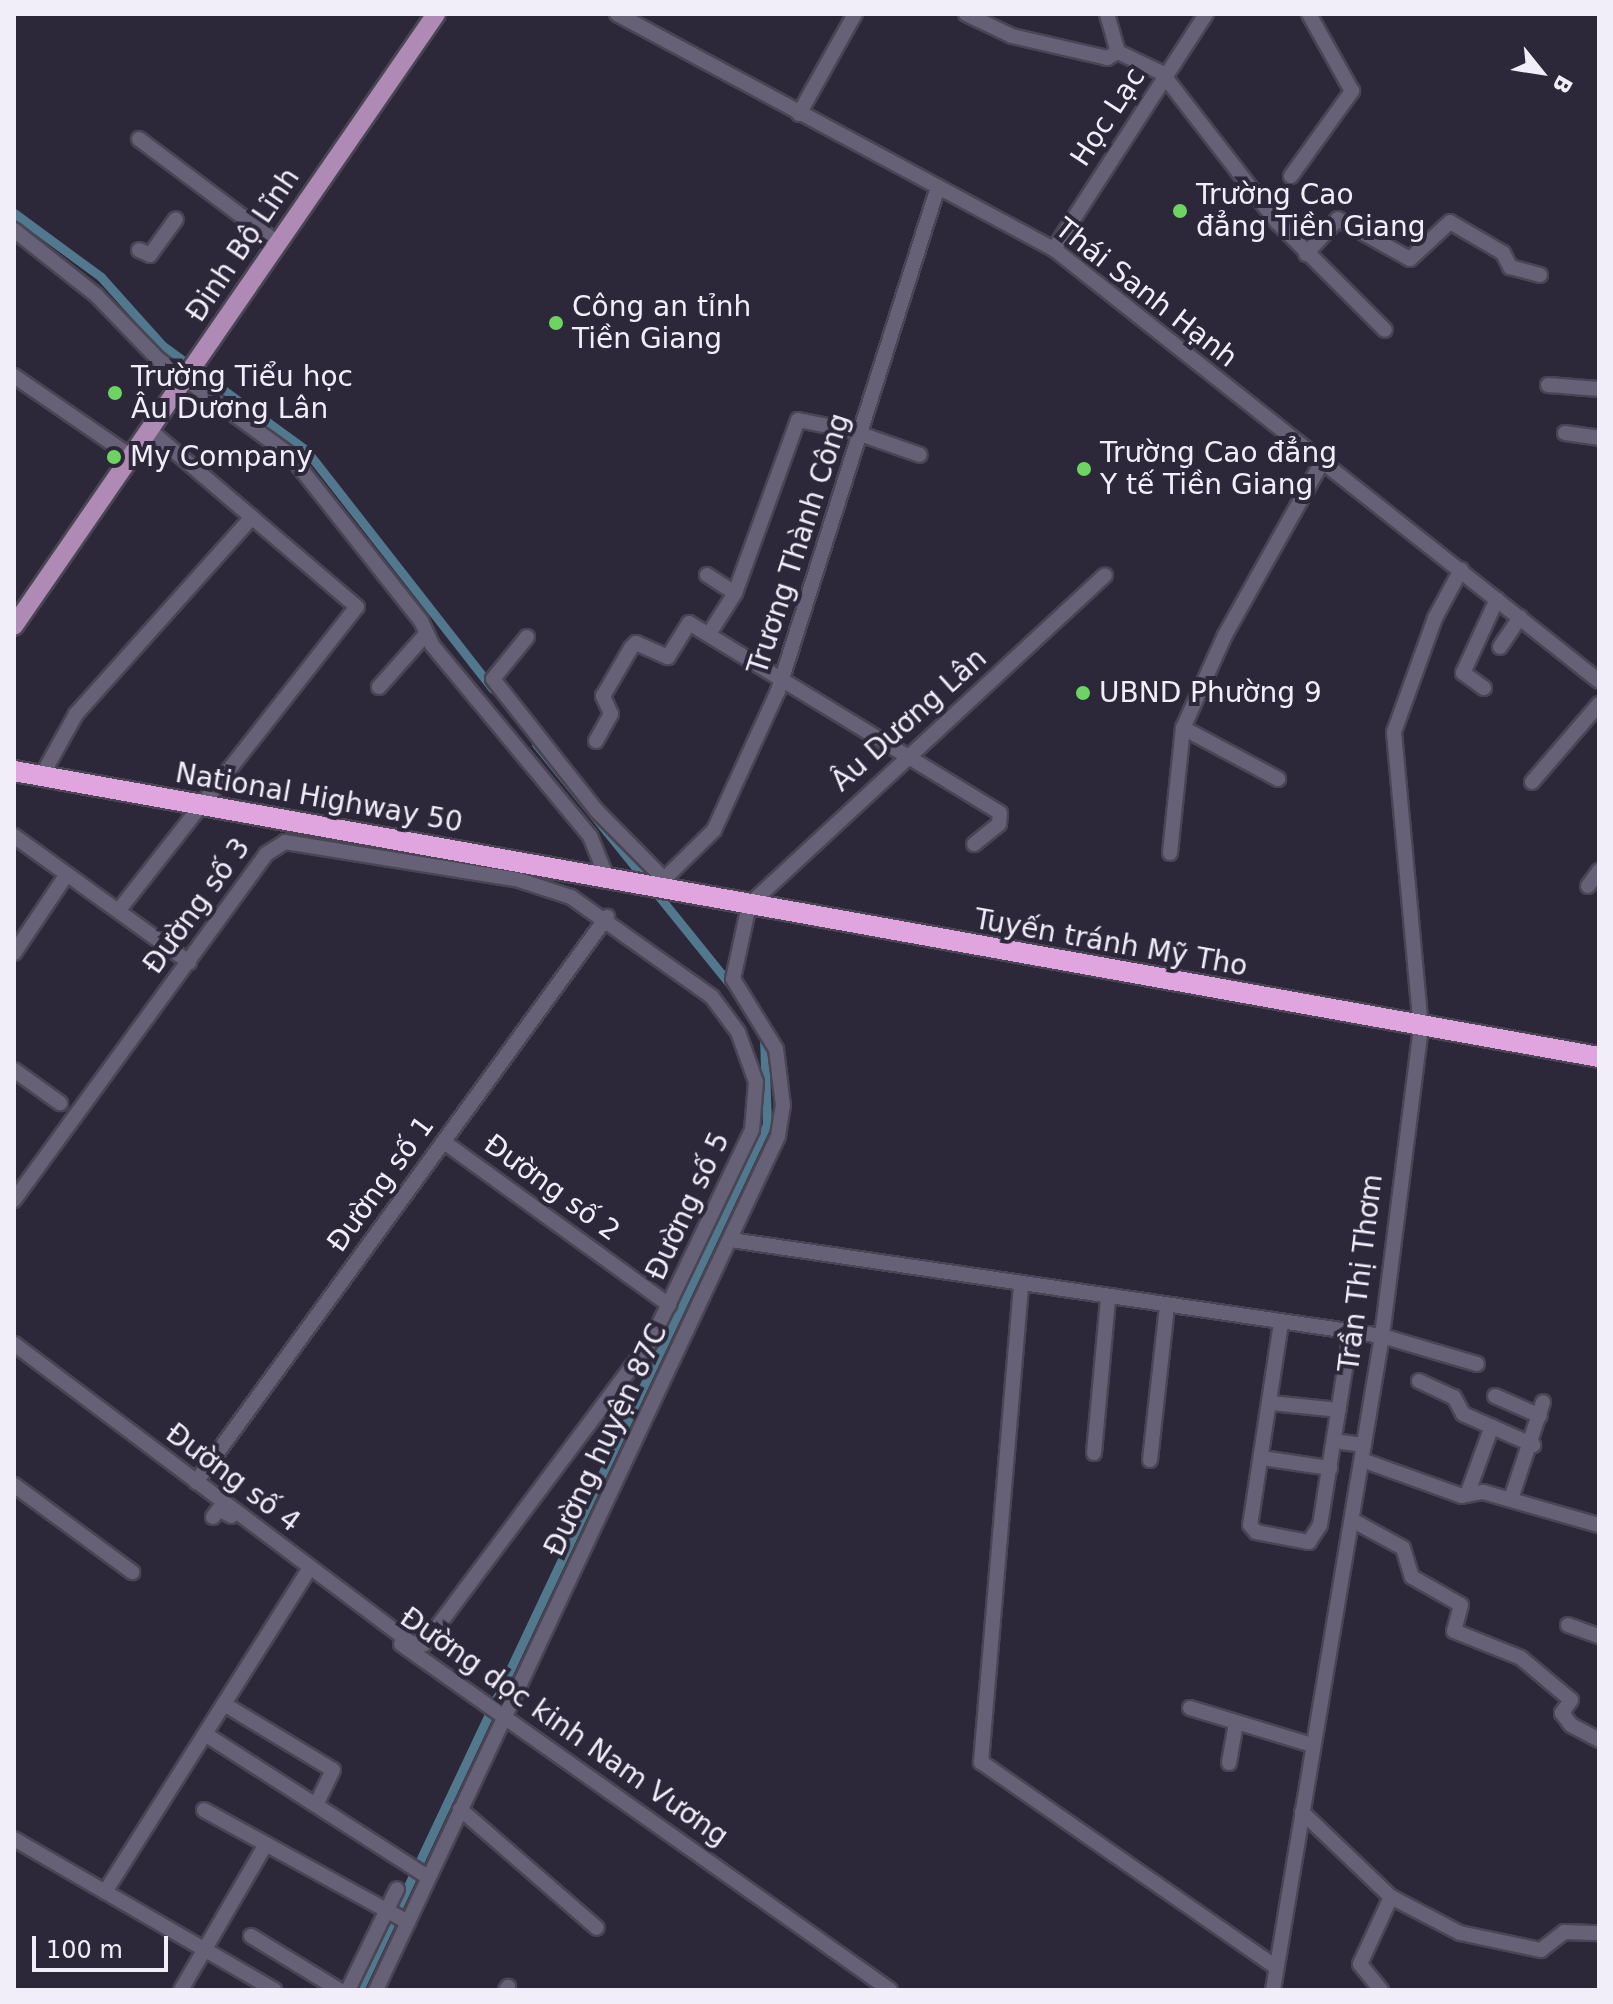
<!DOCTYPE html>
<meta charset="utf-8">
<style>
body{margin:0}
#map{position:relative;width:1613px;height:2004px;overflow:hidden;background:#2c2739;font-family:"DejaVu Sans",sans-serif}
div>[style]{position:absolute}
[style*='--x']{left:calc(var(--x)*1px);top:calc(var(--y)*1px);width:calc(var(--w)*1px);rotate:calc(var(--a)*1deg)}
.canal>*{height:9px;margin:-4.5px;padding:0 4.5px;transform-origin:4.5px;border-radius:4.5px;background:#52788d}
.roads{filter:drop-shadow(2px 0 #494554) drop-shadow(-2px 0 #494554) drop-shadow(0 2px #494554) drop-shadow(0 -2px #494554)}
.minor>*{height:14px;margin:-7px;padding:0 7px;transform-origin:7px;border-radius:7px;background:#666176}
.major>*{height:18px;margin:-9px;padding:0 9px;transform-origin:9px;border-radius:9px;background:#af8ab5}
.highway>*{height:20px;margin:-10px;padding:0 10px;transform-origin:10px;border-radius:10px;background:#e0a5df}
.dots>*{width:22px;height:22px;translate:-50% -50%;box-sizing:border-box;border:4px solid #2c2739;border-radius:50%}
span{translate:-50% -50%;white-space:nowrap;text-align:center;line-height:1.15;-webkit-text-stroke:8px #2c2739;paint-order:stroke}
.street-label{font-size:28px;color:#f1eefa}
.poi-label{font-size:28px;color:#f1eefa}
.left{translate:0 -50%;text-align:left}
.frame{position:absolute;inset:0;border:16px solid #f1eefa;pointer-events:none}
.north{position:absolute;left:1501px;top:32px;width:80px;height:80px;-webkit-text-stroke:6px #2c2739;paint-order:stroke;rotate:120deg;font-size:22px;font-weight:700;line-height:32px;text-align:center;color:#f1eefa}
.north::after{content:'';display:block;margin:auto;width:28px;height:36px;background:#f1eefa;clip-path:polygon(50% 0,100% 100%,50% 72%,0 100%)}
.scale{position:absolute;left:32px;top:1936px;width:136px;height:36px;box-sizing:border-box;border:4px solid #f1eefa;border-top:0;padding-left:10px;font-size:24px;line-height:28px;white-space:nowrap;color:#f1eefa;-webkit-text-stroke:6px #2c2739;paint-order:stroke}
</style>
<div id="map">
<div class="canal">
<div style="--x:14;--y:213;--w:108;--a:36.3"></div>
<div style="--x:101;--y:277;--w:93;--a:48.1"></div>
<div style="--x:163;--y:346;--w:177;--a:36"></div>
<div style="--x:306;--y:450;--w:303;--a:52"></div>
<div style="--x:536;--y:744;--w:317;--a:51.1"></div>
<div style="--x:359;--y:1990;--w:957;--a:-64.77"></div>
<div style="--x:767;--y:1124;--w:87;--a:-92"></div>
</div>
<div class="roads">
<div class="minor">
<div style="--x:617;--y:14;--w:496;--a:28.3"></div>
<div style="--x:1054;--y:249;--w:695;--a:38.4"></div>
<div style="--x:966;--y:14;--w:51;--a:25.6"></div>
<div style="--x:1012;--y:36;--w:98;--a:13"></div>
<div style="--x:1107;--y:58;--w:13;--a:-29"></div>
<div style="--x:1107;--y:14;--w:40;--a:74"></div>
<div style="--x:1118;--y:52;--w:53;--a:25.6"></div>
<div style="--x:1165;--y:77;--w:185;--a:52.3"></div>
<div style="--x:1278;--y:223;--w:151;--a:45"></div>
<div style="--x:799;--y:114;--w:115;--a:-60.8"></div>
<div style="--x:139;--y:139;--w:171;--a:36.9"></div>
<div style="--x:1291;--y:176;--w:105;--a:-54.3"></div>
<div style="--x:1352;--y:91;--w:88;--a:-119.2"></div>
<div style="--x:14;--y:230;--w:105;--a:38.4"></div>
<div style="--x:96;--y:295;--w:91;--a:45.9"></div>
<div style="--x:159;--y:360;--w:162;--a:35.9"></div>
<div style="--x:290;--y:455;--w:211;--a:51.7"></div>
<div style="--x:421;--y:621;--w:26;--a:65"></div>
<div style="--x:432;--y:645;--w:248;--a:50.4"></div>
<div style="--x:590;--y:836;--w:48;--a:67.8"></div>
<div style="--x:1054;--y:249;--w:280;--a:-57.1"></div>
<div style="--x:139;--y:250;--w:12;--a:24"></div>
<div style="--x:150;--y:255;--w:44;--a:-54.2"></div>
<div style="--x:1306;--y:254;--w:47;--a:-47.6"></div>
<div style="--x:1338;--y:219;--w:82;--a:29.1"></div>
<div style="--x:1410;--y:259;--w:54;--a:-42.8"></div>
<div style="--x:1450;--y:222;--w:61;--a:30.3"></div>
<div style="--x:1503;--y:253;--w:16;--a:63"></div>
<div style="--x:1510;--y:267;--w:31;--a:15"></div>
<div style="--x:14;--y:376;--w:143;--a:34.5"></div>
<div style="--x:1548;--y:385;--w:51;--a:4.5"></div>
<div style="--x:1565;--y:433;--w:34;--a:8"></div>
<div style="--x:863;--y:435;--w:60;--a:19.3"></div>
<div style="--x:707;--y:575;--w:33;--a:33"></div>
<div style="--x:735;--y:593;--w:184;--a:-70"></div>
<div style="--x:798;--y:420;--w:66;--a:11.3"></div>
<div style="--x:709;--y:634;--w:49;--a:-57.6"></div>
<div style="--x:527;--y:637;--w:54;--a:129"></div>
<div style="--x:493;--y:679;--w:167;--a:51.8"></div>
<div style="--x:596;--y:810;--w:95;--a:45.4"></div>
<div style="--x:1500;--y:647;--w:36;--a:-56"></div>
<div style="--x:379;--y:687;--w:71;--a:-48.4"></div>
<div style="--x:1484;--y:688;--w:26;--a:-144"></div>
<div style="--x:1463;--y:673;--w:81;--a:-65.3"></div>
<div style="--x:1183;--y:728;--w:108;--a:28.2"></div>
<div style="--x:596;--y:741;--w:31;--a:-61"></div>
<div style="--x:611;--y:714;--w:20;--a:-114"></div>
<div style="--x:603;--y:696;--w:56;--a:-59.7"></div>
<div style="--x:631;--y:648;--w:7;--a:-45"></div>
<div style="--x:636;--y:643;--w:35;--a:24"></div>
<div style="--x:668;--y:657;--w:40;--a:-58"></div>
<div style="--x:689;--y:623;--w:364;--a:31.4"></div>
<div style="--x:1000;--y:813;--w:11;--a:95"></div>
<div style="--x:999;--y:824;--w:32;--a:141"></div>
<div style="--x:41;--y:777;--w:72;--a:-60.9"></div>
<div style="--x:76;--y:714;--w:264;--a:-48.2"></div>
<div style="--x:1532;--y:782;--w:103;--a:-49.3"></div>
<div style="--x:14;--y:836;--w:216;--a:35.8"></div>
<div style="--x:1170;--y:853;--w:126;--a:-84.1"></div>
<div style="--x:1183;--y:728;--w:102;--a:-65.7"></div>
<div style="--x:1225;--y:635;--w:196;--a:-60.7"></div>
<div style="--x:1588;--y:886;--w:19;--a:-54"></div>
<div style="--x:654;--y:889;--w:84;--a:-44.5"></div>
<div style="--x:714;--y:830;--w:153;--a:-65.3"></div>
<div style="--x:778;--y:691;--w:529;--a:-72.39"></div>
<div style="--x:119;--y:910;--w:385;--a:-51.9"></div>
<div style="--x:357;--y:607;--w:271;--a:-139.5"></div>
<div style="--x:14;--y:953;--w:95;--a:-56.1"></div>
<div style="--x:14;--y:1070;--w:57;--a:35.7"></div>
<div style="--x:444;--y:1142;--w:278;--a:35.9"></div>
<div style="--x:14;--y:1200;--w:428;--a:-53.9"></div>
<div style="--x:266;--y:854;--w:22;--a:-32"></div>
<div style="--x:285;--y:842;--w:237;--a:9.2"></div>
<div style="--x:519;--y:880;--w:55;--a:18.1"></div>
<div style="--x:571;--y:897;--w:173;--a:35.3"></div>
<div style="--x:712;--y:997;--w:44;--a:53.4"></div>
<div style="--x:738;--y:1032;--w:53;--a:70.2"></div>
<div style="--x:756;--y:1082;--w:48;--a:94.8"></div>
<div style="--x:752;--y:1130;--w:234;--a:115.6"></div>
<div style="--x:651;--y:1341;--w:379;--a:126.8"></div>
<div style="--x:424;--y:1644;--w:13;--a:-176"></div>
<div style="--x:411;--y:1643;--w:497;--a:-143"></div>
<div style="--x:731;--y:1240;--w:658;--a:8.39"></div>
<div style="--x:1382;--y:1336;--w:99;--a:16.4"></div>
<div style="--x:1021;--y:1286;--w:478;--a:94.8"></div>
<div style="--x:981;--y:1762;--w:359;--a:34.8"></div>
<div style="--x:1281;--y:1323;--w:204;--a:98.7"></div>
<div style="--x:1250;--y:1525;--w:9;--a:49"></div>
<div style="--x:1256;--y:1532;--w:54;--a:10.7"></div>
<div style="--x:1309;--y:1542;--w:20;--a:-57"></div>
<div style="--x:1320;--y:1525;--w:195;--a:-80.9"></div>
<div style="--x:1419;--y:1381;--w:38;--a:25"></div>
<div style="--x:1454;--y:1397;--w:19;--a:62"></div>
<div style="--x:1463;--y:1414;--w:77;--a:23.9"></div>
<div style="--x:1495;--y:1396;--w:49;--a:24"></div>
<div style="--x:1271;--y:1403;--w:68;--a:5.9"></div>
<div style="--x:1334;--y:1441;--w:30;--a:8"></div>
<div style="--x:1094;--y:1453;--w:155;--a:-84.8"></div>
<div style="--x:1262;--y:1458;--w:69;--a:8.4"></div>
<div style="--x:1150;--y:1460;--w:154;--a:-83.7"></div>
<div style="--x:1362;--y:1460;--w:106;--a:19.8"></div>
<div style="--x:1462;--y:1496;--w:21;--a:-11"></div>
<div style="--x:1483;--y:1492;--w:121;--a:15.9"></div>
<div style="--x:196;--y:1482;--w:699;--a:-53.97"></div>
<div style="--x:14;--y:1485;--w:147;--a:36.4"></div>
<div style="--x:1467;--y:1495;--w:73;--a:-70.1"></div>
<div style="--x:1511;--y:1499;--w:102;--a:-71.7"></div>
<div style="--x:213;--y:1517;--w:10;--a:-53"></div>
<div style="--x:219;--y:1509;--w:14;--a:30"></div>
<div style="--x:1352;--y:1520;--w:58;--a:28.8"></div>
<div style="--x:1403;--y:1548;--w:30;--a:73"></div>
<div style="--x:1412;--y:1577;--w:56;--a:29.7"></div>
<div style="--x:1461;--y:1605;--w:27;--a:105"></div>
<div style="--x:1454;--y:1631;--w:72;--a:21.9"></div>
<div style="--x:1521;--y:1658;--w:65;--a:40"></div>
<div style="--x:1571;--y:1700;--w:16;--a:125"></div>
<div style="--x:1562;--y:1713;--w:15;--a:53"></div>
<div style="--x:1571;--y:1725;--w:32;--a:28"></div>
<div style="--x:1568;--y:1625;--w:33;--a:20"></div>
<div style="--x:401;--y:1644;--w:599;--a:35.28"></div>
<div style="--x:224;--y:1704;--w:127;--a:31.2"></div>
<div style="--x:333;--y:1770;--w:34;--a:116"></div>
<div style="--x:1190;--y:1708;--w:127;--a:16.9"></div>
<div style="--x:205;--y:1734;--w:265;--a:32.7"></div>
<div style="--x:1229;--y:1763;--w:41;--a:-80.1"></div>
<div style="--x:460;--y:1809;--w:181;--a:41"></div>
<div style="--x:204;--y:1810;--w:233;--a:28.8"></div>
<div style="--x:1302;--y:1812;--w:123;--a:43.7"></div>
<div style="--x:1391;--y:1897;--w:78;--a:27.6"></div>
<div style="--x:1460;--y:1933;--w:83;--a:11.9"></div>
<div style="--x:1541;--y:1950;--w:29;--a:-38"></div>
<div style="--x:1564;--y:1932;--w:35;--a:2"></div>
<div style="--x:14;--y:1839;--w:301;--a:30.1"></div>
<div style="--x:105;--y:1892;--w:378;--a:-57.7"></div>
<div style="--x:251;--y:1936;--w:103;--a:31.5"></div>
<div style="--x:181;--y:1990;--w:169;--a:-59.8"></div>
<div style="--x:348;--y:1990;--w:112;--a:-64.1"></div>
<div style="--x:376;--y:1990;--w:944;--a:-64.79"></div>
<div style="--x:778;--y:1136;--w:30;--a:-81"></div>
<div style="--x:783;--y:1106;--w:57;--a:-97"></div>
<div style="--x:776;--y:1049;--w:82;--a:-121.6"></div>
<div style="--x:733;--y:979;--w:76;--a:-77.8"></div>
<div style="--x:749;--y:905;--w:485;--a:-42.8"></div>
<div style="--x:506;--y:1990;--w:4;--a:-56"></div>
<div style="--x:1273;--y:1990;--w:663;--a:-80.54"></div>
<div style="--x:1382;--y:1336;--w:309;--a:-82.8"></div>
<div style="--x:1421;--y:1029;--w:298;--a:-95.2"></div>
<div style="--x:1394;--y:732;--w:121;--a:-70.2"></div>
<div style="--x:1435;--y:618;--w:55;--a:-61.6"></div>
<div style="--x:1381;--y:1990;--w:33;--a:-129"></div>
<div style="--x:1360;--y:1964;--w:74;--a:-65.2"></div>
</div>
<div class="major">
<div style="--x:14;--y:626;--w:743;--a:-55.41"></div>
</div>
<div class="highway">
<div style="--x:14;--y:771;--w:1611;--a:10.23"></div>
</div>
</div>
<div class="dots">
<div style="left:1180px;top:211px;background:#6dd361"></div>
<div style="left:556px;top:323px;background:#6dd361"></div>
<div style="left:115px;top:393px;background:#6dd361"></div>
<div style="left:114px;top:457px;background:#6dd361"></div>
<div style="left:1084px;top:469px;background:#6dd361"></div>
<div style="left:1083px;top:693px;background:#6dd361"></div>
</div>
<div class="street-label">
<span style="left:1108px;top:117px;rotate:-57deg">Học Lạc</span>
<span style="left:243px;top:245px;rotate:-56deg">Đinh Bộ Lĩnh</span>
<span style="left:1146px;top:293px;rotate:38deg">Thái Sanh Hạnh</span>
<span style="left:799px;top:544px;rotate:-72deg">Trương Thành Công</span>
<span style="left:909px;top:720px;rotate:-42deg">Âu Dương Lân</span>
<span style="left:319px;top:798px;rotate:10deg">National Highway 50</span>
<span style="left:197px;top:906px;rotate:-54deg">Đường số 3</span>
<span style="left:1111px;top:943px;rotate:10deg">Tuyến tránh Mỹ Tho</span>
<span style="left:381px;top:1184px;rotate:-54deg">Đường số 1</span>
<span style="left:552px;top:1188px;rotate:36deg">Đường số 2</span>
<span style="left:688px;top:1206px;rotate:-65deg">Đường số 5</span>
<span style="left:1361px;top:1273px;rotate:-83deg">Trần Thị Thơm</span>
<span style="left:606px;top:1440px;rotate:-65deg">Đường huyện 87C</span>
<span style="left:233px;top:1478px;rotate:37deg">Đường số 4</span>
<span style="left:564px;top:1727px;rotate:35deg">Đường dọc kinh Nam Vương</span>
</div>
<div class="poi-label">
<span class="left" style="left:1196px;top:211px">Trường Cao<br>đẳng Tiền Giang</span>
<span class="left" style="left:572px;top:323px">Công an tỉnh<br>Tiền Giang</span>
<span class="left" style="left:131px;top:393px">Trường Tiểu học<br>Âu Dương Lân</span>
<span class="left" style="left:1100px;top:469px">Trường Cao đẳng<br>Y tế Tiền Giang</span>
<span class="left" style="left:130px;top:457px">My Company</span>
<span class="left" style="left:1099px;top:693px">UBND Phường 9</span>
</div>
<div class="frame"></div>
<div class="north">B</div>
<div class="scale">100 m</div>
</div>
